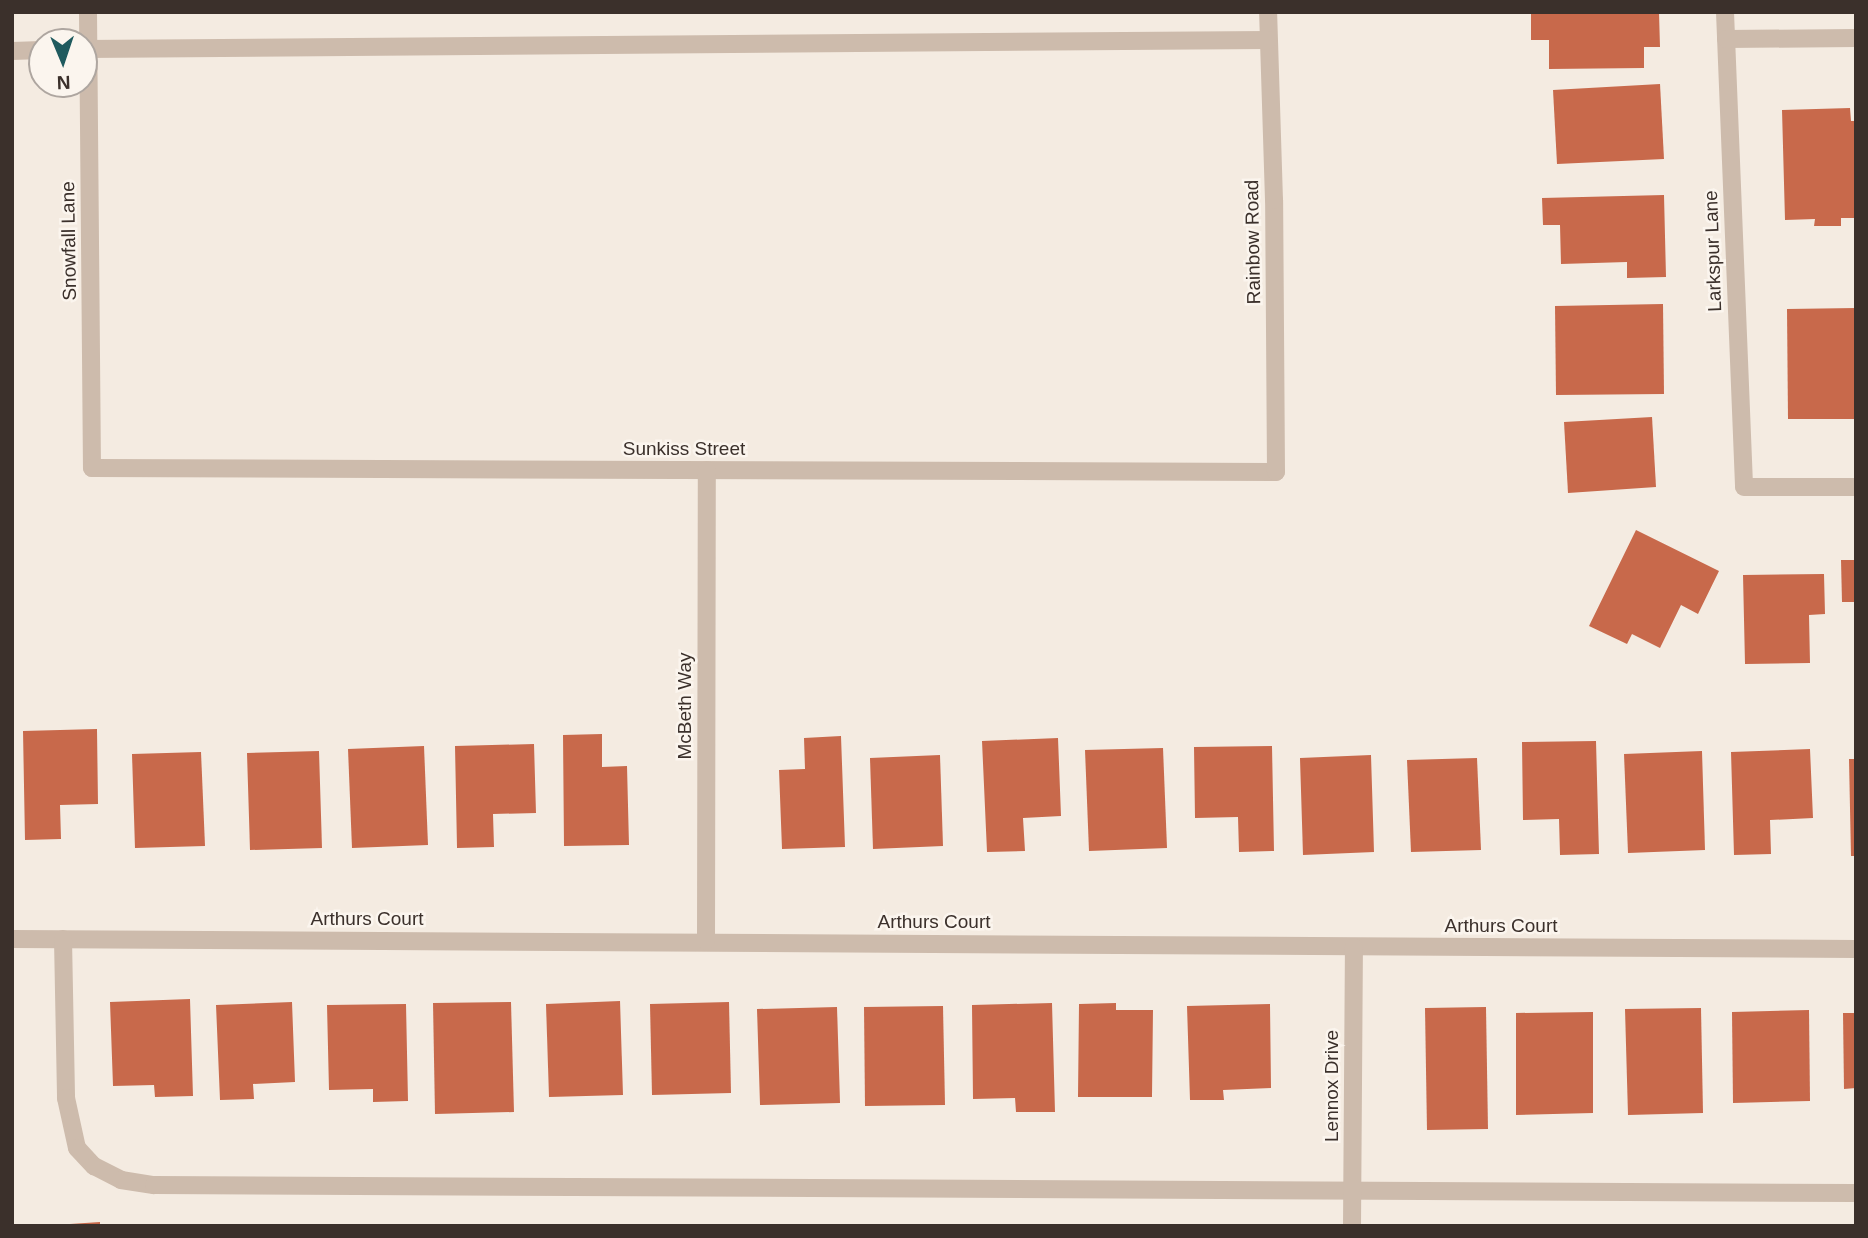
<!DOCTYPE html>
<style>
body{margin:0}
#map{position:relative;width:1868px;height:1238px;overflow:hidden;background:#f4ebe1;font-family:Helvetica,sans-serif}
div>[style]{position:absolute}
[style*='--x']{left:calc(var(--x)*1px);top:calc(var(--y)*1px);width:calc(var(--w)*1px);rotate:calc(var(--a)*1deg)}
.building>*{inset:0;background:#c8694b}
.minor>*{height:18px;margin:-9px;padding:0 9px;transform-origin:9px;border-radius:9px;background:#cdbbac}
span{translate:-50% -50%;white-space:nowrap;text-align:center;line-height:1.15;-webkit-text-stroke:5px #fbf5ee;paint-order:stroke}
.street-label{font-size:19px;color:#3b302b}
.frame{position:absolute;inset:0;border:14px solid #3b302b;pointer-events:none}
.north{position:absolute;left:28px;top:28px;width:70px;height:70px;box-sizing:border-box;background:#fbf5ee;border:2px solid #aea6a0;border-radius:50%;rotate:178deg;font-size:19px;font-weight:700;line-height:28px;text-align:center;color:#3b302b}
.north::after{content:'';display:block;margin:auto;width:24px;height:32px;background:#1f5a5e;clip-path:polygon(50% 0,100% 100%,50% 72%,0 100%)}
</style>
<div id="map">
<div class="building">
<div style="clip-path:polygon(1531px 12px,1659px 12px,1660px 47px,1644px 47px,1644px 68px,1549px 69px,1549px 40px,1531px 40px)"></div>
<div style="clip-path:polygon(1660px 84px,1664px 159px,1557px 164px,1553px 90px)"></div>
<div style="clip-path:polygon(1850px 108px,1851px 121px,1856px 121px,1856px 218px,1841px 218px,1841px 226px,1814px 226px,1815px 219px,1785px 220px,1782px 110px)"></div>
<div style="clip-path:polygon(1664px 195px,1666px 277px,1627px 278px,1627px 262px,1561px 264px,1560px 225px,1543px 225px,1542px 198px)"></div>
<div style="clip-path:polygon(1663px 304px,1664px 394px,1556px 395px,1555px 306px)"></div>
<div style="clip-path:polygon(1856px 308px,1856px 419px,1788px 419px,1787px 309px)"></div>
<div style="clip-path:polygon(1652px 417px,1656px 487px,1568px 493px,1564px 422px)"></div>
<div style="clip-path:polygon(1636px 530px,1719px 571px,1698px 614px,1681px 605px,1660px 648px,1632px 634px,1627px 644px,1589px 626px)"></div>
<div style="clip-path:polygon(1841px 560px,1856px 560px,1856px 602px,1842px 602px)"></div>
<div style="clip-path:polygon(1824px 574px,1825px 614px,1809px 615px,1810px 663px,1745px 664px,1743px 575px)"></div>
<div style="clip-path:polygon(97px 729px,98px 804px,60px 805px,61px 839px,25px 840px,23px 731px)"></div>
<div style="clip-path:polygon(602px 734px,602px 767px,627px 766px,629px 845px,564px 846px,563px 735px)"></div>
<div style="clip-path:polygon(841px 736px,845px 847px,782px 849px,779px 770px,805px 769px,804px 738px)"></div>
<div style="clip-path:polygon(1058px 738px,1061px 816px,1023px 818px,1025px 851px,987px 852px,982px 741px)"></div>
<div style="clip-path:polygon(1596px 741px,1599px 854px,1560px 855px,1559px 819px,1523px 820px,1522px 742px)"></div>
<div style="clip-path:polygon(534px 744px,536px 813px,493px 814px,494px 847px,457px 848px,455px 746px)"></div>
<div style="clip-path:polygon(424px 746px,428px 845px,352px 848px,348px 749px)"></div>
<div style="clip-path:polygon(1272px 746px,1274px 851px,1239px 852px,1238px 817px,1195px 818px,1194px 747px)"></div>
<div style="clip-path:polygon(1163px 748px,1167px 848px,1089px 851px,1085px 750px)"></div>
<div style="clip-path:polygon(1810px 749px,1813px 818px,1770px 820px,1771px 854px,1734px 855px,1731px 752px)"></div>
<div style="clip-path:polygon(319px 751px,322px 848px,250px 850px,247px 753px)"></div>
<div style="clip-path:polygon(1702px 751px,1705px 850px,1628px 853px,1624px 754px)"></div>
<div style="clip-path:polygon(201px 752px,205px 846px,135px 848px,132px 754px)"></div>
<div style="clip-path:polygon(940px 755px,943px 846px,873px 849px,870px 758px)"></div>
<div style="clip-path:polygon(1371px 755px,1374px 852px,1303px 855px,1300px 758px)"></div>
<div style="clip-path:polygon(1477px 758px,1481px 850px,1411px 852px,1407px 760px)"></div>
<div style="clip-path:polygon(1849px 759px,1856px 759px,1856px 856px,1851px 856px)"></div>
<div style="clip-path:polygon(190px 999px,193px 1096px,155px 1097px,154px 1085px,113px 1086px,110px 1002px)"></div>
<div style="clip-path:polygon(620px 1001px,623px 1095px,549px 1097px,546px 1004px)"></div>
<div style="clip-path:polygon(292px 1002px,295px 1082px,253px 1084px,254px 1099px,220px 1100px,216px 1005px)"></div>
<div style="clip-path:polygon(511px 1002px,514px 1112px,435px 1114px,433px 1003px)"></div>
<div style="clip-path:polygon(729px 1002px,731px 1093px,652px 1095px,650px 1004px)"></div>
<div style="clip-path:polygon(1052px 1003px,1055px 1112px,1016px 1112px,1015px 1098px,973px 1099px,972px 1005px)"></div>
<div style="clip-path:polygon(1116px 1003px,1116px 1010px,1153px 1010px,1152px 1097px,1078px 1097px,1079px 1004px)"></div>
<div style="clip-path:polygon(406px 1004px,408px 1101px,373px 1102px,373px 1089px,329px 1090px,327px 1005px)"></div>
<div style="clip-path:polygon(1270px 1004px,1271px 1088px,1223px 1090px,1224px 1100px,1190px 1100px,1187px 1006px)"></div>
<div style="clip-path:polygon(943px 1006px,945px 1105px,865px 1106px,864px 1007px)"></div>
<div style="clip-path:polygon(837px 1007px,840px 1103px,760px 1105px,757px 1009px)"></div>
<div style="clip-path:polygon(1486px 1007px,1488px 1129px,1427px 1130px,1425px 1008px)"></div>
<div style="clip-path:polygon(1701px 1008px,1703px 1113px,1628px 1115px,1625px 1009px)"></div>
<div style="clip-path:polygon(1809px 1010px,1810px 1101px,1733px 1103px,1732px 1012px)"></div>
<div style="clip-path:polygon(1593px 1012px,1593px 1113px,1516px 1115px,1516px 1013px)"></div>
<div style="clip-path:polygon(1843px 1013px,1856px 1013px,1856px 1088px,1844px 1089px)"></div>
<div style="clip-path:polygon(100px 1222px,100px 1226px,70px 1226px,70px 1224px)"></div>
</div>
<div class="minor">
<div style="--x:88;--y:12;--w:456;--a:89.5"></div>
<div style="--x:92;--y:468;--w:1184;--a:0.19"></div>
<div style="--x:1276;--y:472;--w:272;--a:-90.4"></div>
<div style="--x:1274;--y:200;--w:188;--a:-91.8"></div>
<div style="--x:1725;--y:12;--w:475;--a:87.7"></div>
<div style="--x:1744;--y:487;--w:112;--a:0"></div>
<div style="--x:1726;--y:39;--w:130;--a:-0.4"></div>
<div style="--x:84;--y:49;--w:1184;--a:-0.44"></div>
<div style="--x:12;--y:51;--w:30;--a:-2"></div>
<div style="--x:12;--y:939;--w:1844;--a:0.31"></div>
<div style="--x:63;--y:939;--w:159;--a:88.9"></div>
<div style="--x:66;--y:1098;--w:51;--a:77.6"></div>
<div style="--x:77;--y:1148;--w:25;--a:47"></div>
<div style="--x:94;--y:1166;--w:30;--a:27"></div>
<div style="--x:121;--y:1180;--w:33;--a:9"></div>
<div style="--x:154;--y:1185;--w:1702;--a:0.27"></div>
<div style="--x:706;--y:941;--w:471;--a:-89.9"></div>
<div style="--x:1352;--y:1226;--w:279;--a:-89.6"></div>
</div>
<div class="street-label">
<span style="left:69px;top:241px;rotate:-91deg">Snowfall Lane</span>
<span style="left:1253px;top:242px;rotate:-91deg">Rainbow Road</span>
<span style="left:1713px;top:251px;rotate:-92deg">Larkspur Lane</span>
<span style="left:684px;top:449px">Sunkiss Street</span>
<span style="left:685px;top:706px;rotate:-90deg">McBeth Way</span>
<span style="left:367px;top:919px">Arthurs Court</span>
<span style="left:934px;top:922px">Arthurs Court</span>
<span style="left:1501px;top:926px">Arthurs Court</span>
<span style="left:1332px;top:1086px;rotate:-90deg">Lennox Drive</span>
</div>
<div class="frame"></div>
<div class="north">N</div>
</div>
